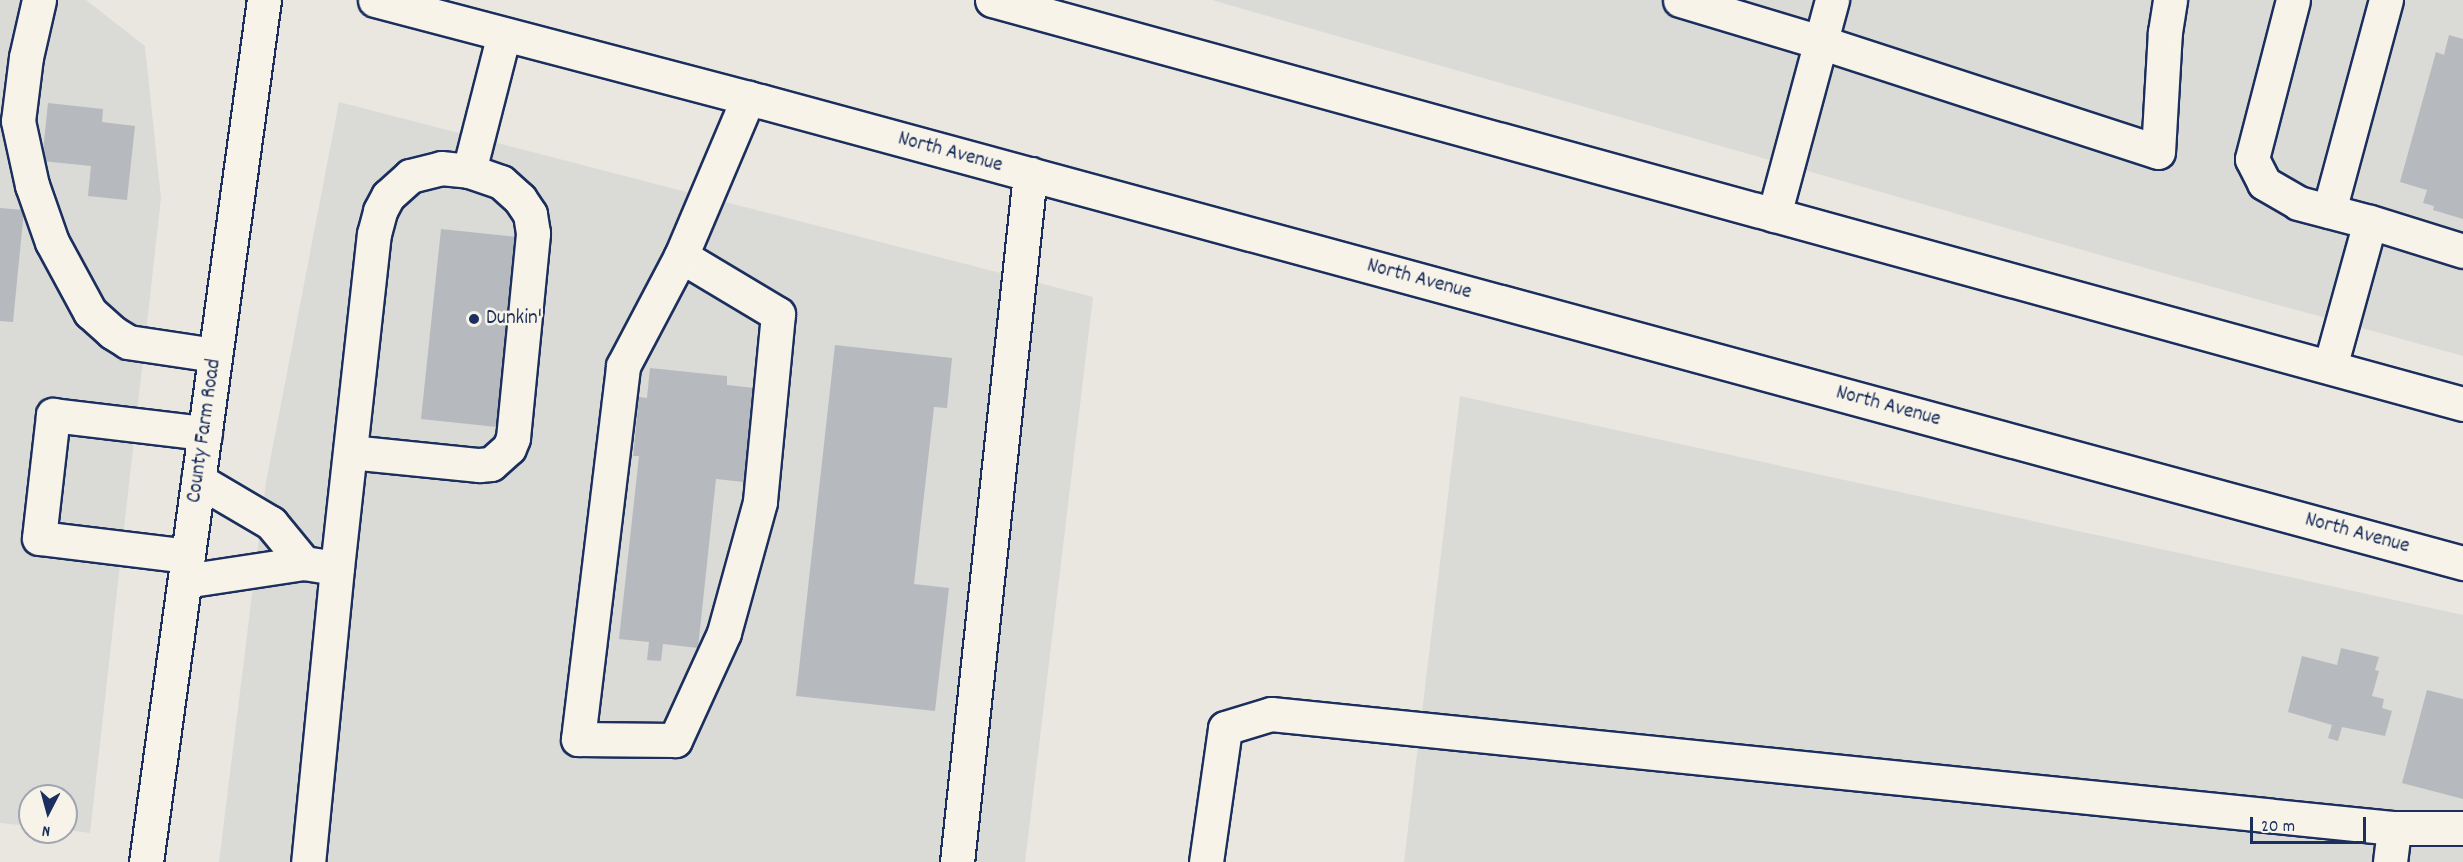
<!DOCTYPE html>
<style>
body{margin:0}
#map{position:relative;width:2463px;height:862px;overflow:hidden;background:#eae7e0;font-family:Dekko,sans-serif}
div>[style]{position:absolute}
[style*='--x']{left:calc(var(--x)*1px);top:calc(var(--y)*1px);width:calc(var(--w)*1px);rotate:calc(var(--a)*1deg)}
.built>*{inset:0;background:#dadad6}
.building>*{inset:0;background:#b6babf}
.roads{filter:drop-shadow(2px 0 #1b2f5e) drop-shadow(-2px 0 #1b2f5e) drop-shadow(0 2px #1b2f5e) drop-shadow(0 -2px #1b2f5e)}
.minor>*{height:33px;margin:-16.5px;padding:0 16.5px;transform-origin:16.5px;border-radius:16.5px;background:#f7f3e8}
.major>*{height:33px;margin:-16.5px;padding:0 16.5px;transform-origin:16.5px;border-radius:16.5px;background:#f7f3e8}
.dots>*{width:16px;height:16px;translate:-50% -50%;box-sizing:border-box;border:3px solid #f7f3e8;border-radius:50%}
span{translate:-50% -50%;white-space:nowrap;text-align:center;line-height:1.15;-webkit-text-stroke:5px #f7f3e8;paint-order:stroke}
.street-label{font-size:21px;color:#1b2f5e}
.poi-label{font-size:21px;color:#1b2f5e}
.left{translate:0 -50%;text-align:left}
.north{position:absolute;left:18px;top:784px;width:60px;height:60px;box-sizing:border-box;background:#f7f3e8;border:2px solid #9fa5b1;border-radius:50%;rotate:186deg;font-size:16px;font-weight:700;line-height:24px;text-align:center;color:#1b2f5e}
.north::after{content:'';display:block;margin:auto;width:21px;height:27px;background:#1b2f5e;clip-path:polygon(50% 0,100% 100%,50% 72%,0 100%)}
.scale{position:absolute;left:2250px;top:817px;width:116px;height:27px;box-sizing:border-box;border:3px solid #1b2f5e;border-top:0;padding-left:8px;font-size:18px;line-height:21px;white-space:nowrap;color:#1b2f5e;-webkit-text-stroke:4px #f7f3e8;paint-order:stroke}
</style>
<div id="map">
<div class="built">
<div style="clip-path:polygon(0 0,86px 0,145px 46px,161px 198px,90px 833px,66px 830px,66px 796px,30px 796px,30px 826px,0 823px)"></div>
<div style="clip-path:polygon(1212px 0,2463px 0,2463px 356px,2177px 277px)"></div>
<div style="clip-path:polygon(339px 102px,1093px 297px,1025px 862px,219px 862px,266px 482px)"></div>
<div style="clip-path:polygon(1460px 396px,2463px 615px,2463px 862px,1404px 862px)"></div>
</div>
<div class="building">
<div style="clip-path:polygon(2449px 35px,2463px 39px,2463px 219px,2433px 210px,2434px 206px,2423px 203px,2427px 190px,2400px 182px,2436px 52px,2444px 55px)"></div>
<div style="clip-path:polygon(48px 103px,103px 109px,102px 122px,135px 126px,127px 200px,88px 196px,91px 166px,42px 161px)"></div>
<div style="clip-path:polygon(0 208px,24px 210px,13px 322px,0 321px)"></div>
<div style="clip-path:polygon(441px 229px,517px 237px,497px 427px,421px 419px)"></div>
<div style="clip-path:polygon(835px 345px,952px 358px,947px 408px,934px 407px,914px 584px,949px 588px,935px 711px,796px 696px)"></div>
<div style="clip-path:polygon(650px 368px,727px 376px,727px 385px,754px 388px,751px 411px,758px 412px,752px 468px,746px 468px,744px 482px,716px 479px,698px 648px,663px 644px,661px 661px,647px 660px,649px 642px,619px 639px,639px 456px,633px 456px,639px 397px,647px 398px)"></div>
<div style="clip-path:polygon(2341px 648px,2379px 657px,2375px 670px,2379px 671px,2372px 696px,2384px 699px,2382px 708px,2392px 711px,2385px 736px,2342px 727px,2338px 741px,2328px 738px,2332px 725px,2288px 712px,2302px 656px,2337px 665px)"></div>
<div style="clip-path:polygon(2427px 690px,2463px 699px,2463px 799px,2402px 783px)"></div>
</div>
<div class="roads">
<div class="minor">
<div style="--x:39;--y:0;--w:58;--a:102.8"></div>
<div style="--x:26;--y:57;--w:64;--a:97.1"></div>
<div style="--x:18;--y:121;--w:66;--a:77.7"></div>
<div style="--x:32;--y:185;--w:60;--a:70.7"></div>
<div style="--x:52;--y:242;--w:80;--a:61.5"></div>
<div style="--x:90;--y:312;--w:30;--a:42"></div>
<div style="--x:112;--y:332;--w:19;--a:32"></div>
<div style="--x:128;--y:342;--w:88;--a:8.5"></div>
<div style="--x:1680;--y:0;--w:146;--a:16.7"></div>
<div style="--x:1820;--y:42;--w:355;--a:18"></div>
<div style="--x:2158;--y:152;--w:120;--a:-86.7"></div>
<div style="--x:2165;--y:32;--w:32;--a:-81"></div>
<div style="--x:2293;--y:0;--w:164;--a:104.5"></div>
<div style="--x:2252;--y:159;--w:27;--a:63"></div>
<div style="--x:2264;--y:183;--w:39;--a:30"></div>
<div style="--x:2298;--y:203;--w:74;--a:14.8"></div>
<div style="--x:2329;--y:211;--w:219;--a:-74.9"></div>
<div style="--x:1774;--y:215;--w:223;--a:-74.9"></div>
<div style="--x:681;--y:256;--w:113;--a:30.9"></div>
<div style="--x:778;--y:314;--w:189;--a:95.5"></div>
<div style="--x:760;--y:502;--w:136;--a:105.4"></div>
<div style="--x:724;--y:633;--w:118;--a:114.6"></div>
<div style="--x:675;--y:740;--w:97;--a:-179.4"></div>
<div style="--x:578;--y:739;--w:376;--a:-83.1"></div>
<div style="--x:623;--y:366;--w:124;--a:-62.2"></div>
<div style="--x:681;--y:256;--w:172;--a:-67"></div>
<div style="--x:2330;--y:367;--w:150;--a:-74.6"></div>
<div style="--x:2370;--y:222;--w:97;--a:17.3"></div>
<div style="--x:350;--y:452;--w:130;--a:5.8"></div>
<div style="--x:479;--y:465;--w:12;--a:-5"></div>
<div style="--x:491;--y:464;--w:24;--a:-42"></div>
<div style="--x:509;--y:448;--w:11;--a:-68"></div>
<div style="--x:513;--y:438;--w:206;--a:-84.4"></div>
<div style="--x:533;--y:233;--w:19;--a:-99"></div>
<div style="--x:530;--y:214;--w:18;--a:-124"></div>
<div style="--x:520;--y:199;--w:25;--a:-138"></div>
<div style="--x:501;--y:182;--w:34;--a:-161"></div>
<div style="--x:198;--y:480;--w:85;--a:30.5"></div>
<div style="--x:271;--y:523;--w:52;--a:50.5"></div>
<div style="--x:188;--y:556;--w:150;--a:-173.1"></div>
<div style="--x:39;--y:538;--w:124;--a:-83.5"></div>
<div style="--x:53;--y:415;--w:153;--a:6.8"></div>
<div style="--x:337;--y:568;--w:336;--a:-83.7"></div>
<div style="--x:374;--y:234;--w:24;--a:-75"></div>
<div style="--x:380;--y:211;--w:17;--a:-62"></div>
<div style="--x:388;--y:196;--w:30;--a:-42"></div>
<div style="--x:410;--y:176;--w:32;--a:-14"></div>
<div style="--x:441;--y:168;--w:28;--a:6"></div>
<div style="--x:469;--y:171;--w:141;--a:-75.7"></div>
<div style="--x:185;--y:581;--w:120;--a:-8.6"></div>
<div style="--x:304;--y:563;--w:33;--a:9"></div>
<div style="--x:337;--y:568;--w:295;--a:95.6"></div>
<div style="--x:957;--y:862;--w:692;--a:-83.94"></div>
<div style="--x:1206;--y:862;--w:135;--a:-81.9"></div>
<div style="--x:1225;--y:728;--w:48;--a:-16.9"></div>
<div style="--x:1271;--y:714;--w:1129;--a:5.8"></div>
<div style="--x:2394;--y:828;--w:69;--a:0"></div>
<div style="--x:2390;--y:862;--w:34;--a:-83"></div>
</div>
<div class="major">
<div style="--x:375;--y:0;--w:398;--a:14.7"></div>
<div style="--x:760;--y:101;--w:1765;--a:15.18"></div>
<div style="--x:992;--y:0;--w:1525;--a:15.36"></div>
<div style="--x:146;--y:862;--w:870;--a:-82.21"></div>
</div>
</div>
<div class="dots">
<div style="left:474px;top:319px;background:#1b2f5e"></div>
</div>
<div class="street-label">
<span style="left:950px;top:153px;rotate:15deg">North Avenue</span>
<span style="left:1419px;top:280px;rotate:15deg">North Avenue</span>
<span style="left:1888px;top:407px;rotate:15deg">North Avenue</span>
<span style="left:205px;top:431px;rotate:-82deg">County Farm Road</span>
<span style="left:2357px;top:534px;rotate:15deg">North Avenue</span>
</div>
<div class="poi-label">
<span class="left" style="left:486px;top:319px">Dunkin'</span>
</div>
<div class="north">N</div>
<div class="scale">20 m</div>
</div>
